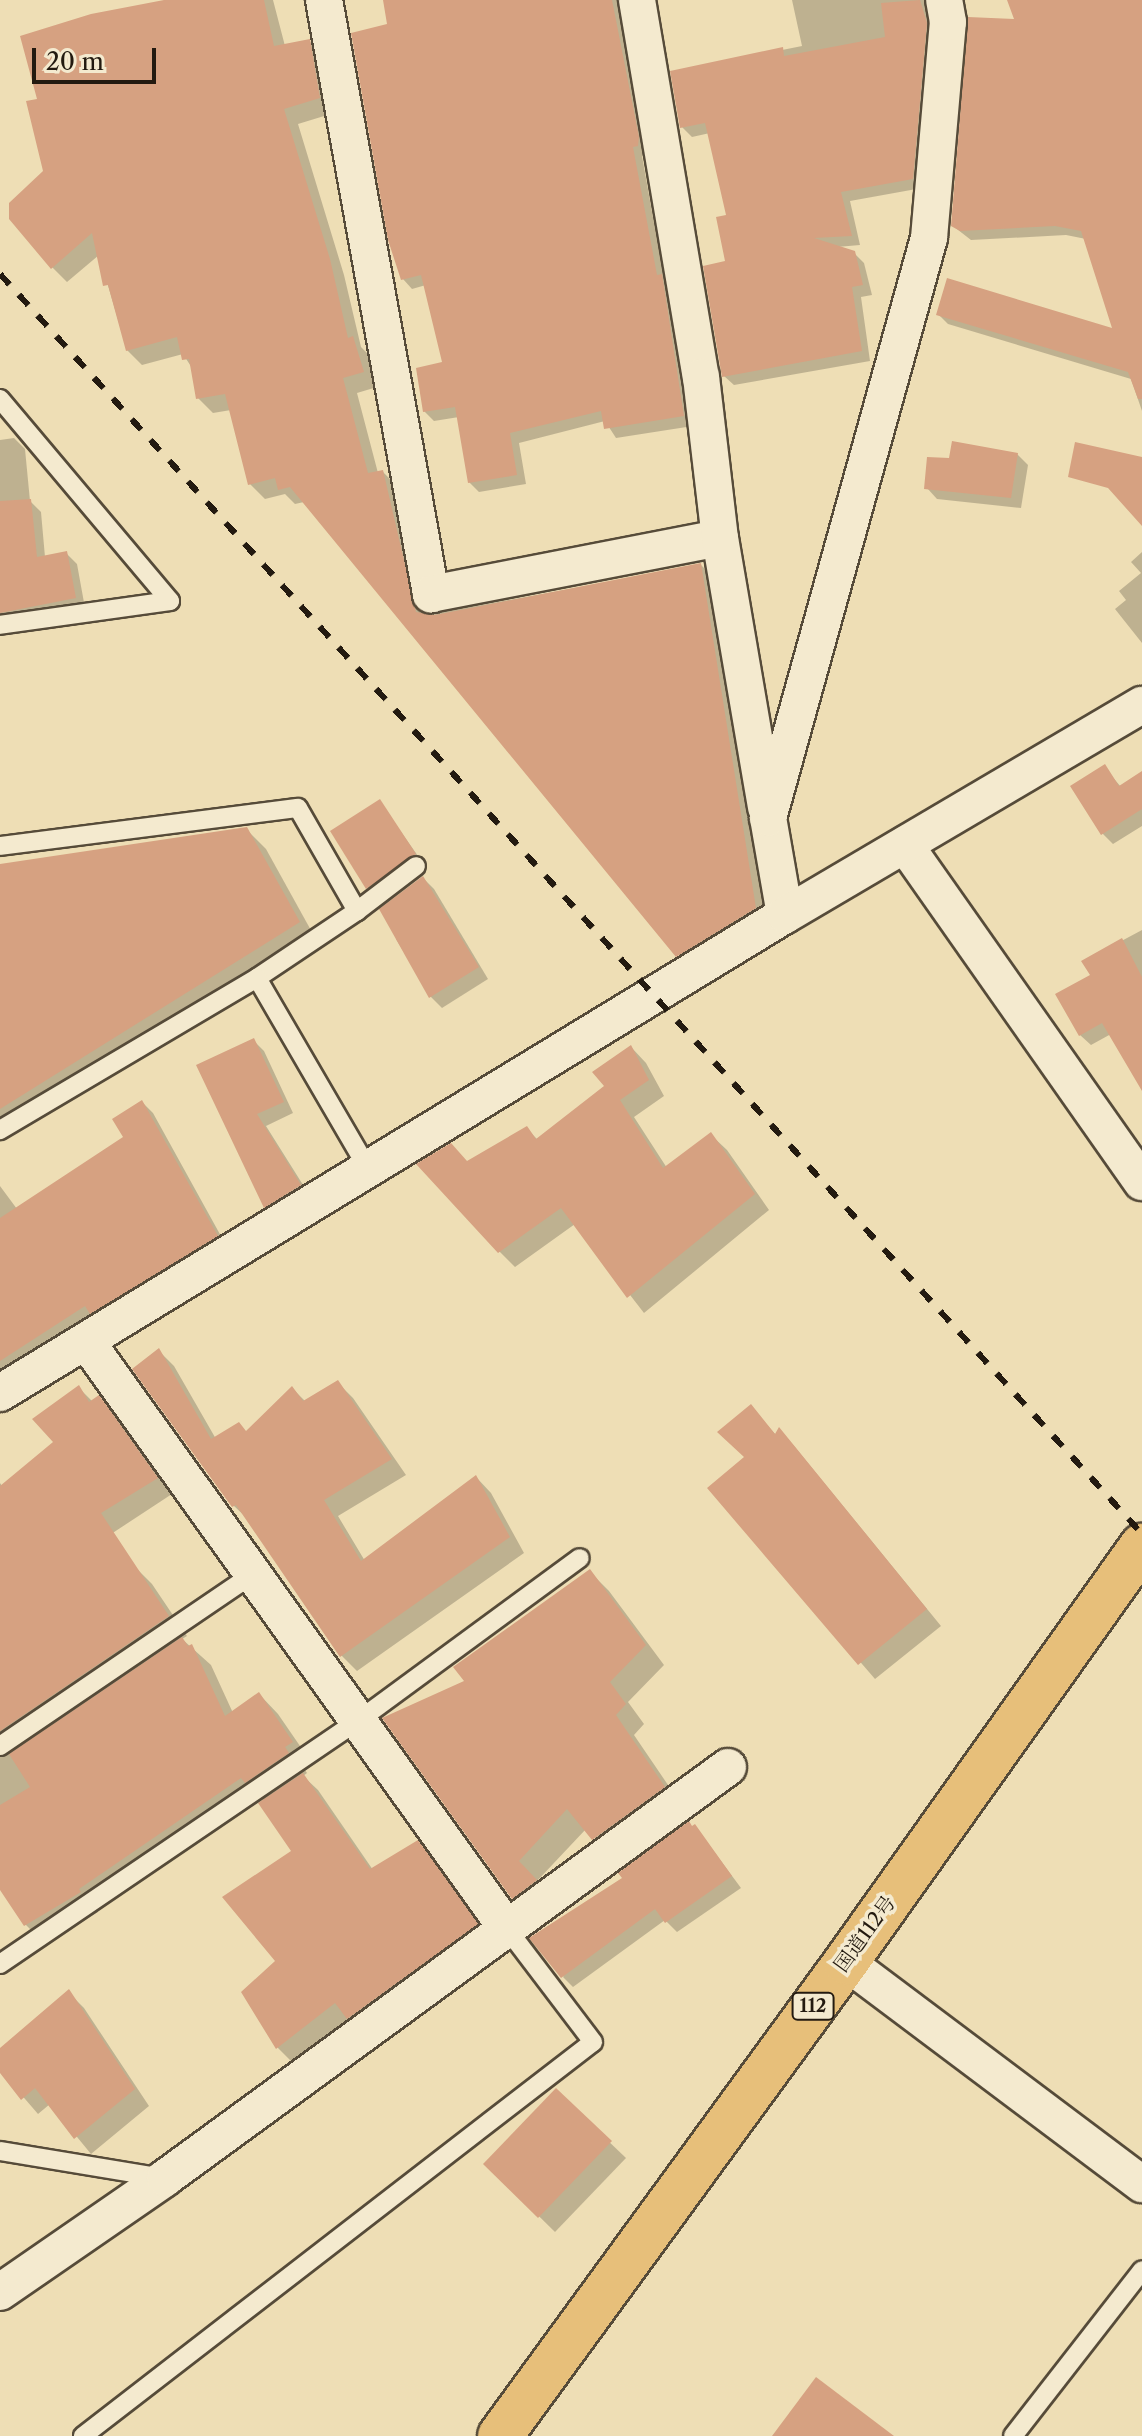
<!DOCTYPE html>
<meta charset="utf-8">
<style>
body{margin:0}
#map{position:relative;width:1142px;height:2436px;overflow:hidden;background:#eedeb5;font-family:"Libre Caslon Text","Noto Serif JP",serif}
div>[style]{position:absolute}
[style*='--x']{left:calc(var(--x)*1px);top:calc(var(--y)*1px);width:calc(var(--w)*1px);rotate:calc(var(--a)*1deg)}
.shadow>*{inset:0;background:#0003}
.building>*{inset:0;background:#d6a181}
.roads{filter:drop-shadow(2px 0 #564b39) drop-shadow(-2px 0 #564b39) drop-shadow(0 2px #564b39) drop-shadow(0 -2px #564b39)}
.lane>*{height:18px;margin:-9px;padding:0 9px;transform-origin:9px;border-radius:9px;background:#f4eacf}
.street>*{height:36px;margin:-18px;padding:0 18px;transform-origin:18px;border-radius:18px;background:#f4eacf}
.highway>*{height:44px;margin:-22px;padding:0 22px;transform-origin:22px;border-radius:22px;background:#e7bf7a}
.rail>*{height:6px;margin-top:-3px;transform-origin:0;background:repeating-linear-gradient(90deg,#231a10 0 14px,transparent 0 28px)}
span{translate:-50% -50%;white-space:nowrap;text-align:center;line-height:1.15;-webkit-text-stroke:7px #f4eacf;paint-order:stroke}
.shield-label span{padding:2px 6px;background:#f4eacf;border:2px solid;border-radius:6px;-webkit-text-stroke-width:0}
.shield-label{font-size:18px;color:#231a10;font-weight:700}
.street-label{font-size:20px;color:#231a10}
.scale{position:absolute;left:32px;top:48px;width:124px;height:36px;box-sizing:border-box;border:4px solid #231a10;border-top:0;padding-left:10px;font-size:24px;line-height:28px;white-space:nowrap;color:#231a10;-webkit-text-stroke:6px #f4eacf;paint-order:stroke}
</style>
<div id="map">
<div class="shadow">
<div style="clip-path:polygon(173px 0,273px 0,285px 46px,309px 41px,324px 56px,334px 113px,298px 124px,344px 275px,361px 347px,367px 353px,377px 387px,357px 393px,378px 473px,383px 472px,398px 487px,427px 615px,701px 565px,716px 580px,770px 923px,692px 970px,304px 502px,295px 504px,285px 494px,265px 499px,250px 484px,231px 410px,213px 413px,198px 398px,192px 368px,183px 354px,142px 365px,127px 350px,99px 255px,67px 282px,52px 267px,40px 100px)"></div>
<div style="clip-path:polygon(385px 0,630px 0,648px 155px,642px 156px,664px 279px,671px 286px,693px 426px,616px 438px,605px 421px,519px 443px,526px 484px,479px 492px,469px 482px,459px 417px,434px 421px,424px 411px,444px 364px,426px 285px,412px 289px,403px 279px,389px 26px)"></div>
<div style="clip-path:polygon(792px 0,930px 0,936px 34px,922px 188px,850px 201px,860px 245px,837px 247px,854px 253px,864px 263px,872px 295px,861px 297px,870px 361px,734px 385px,724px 376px,729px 217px,710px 133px,692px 137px,682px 127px,673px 72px,802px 46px)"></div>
<div style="clip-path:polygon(1009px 0,1140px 0,1142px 411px,1131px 379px,948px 324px,938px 314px,1115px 331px,1086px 239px,1066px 235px,971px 240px,953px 226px,1017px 21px)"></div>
<div style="clip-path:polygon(14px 438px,25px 449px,30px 501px,41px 512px,45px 557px,66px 553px,77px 564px,85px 608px,0 622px,0 440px)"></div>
<div style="clip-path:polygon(1017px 454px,1028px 465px,1021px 508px,937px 499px,927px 488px,951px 460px)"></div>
<div style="clip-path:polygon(1142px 552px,1142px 643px,1115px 609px,1126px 600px,1119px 591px,1141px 573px,1131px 562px)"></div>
<div style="clip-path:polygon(1104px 767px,1121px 787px,1142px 773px,1142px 826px,1113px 844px,1103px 834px)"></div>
<div style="clip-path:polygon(380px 802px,425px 866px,378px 898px,368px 888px)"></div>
<div style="clip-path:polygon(246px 829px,266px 849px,318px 943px,0 1141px,0 866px)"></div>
<div style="clip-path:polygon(423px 878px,434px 889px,488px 979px,442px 1008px,431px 997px,396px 939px)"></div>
<div style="clip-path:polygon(1142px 930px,1142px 1086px,1111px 1034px,1091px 1045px,1080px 1035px,1092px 976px,1084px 961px)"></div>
<div style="clip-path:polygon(253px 1040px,264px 1051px,293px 1113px,266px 1126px,310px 1196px,276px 1217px,266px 1206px,199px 1066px)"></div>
<div style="clip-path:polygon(631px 1047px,646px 1063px,664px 1096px,634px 1117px,667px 1168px,711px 1135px,727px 1150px,769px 1210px,644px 1313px,575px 1224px,515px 1267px,499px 1251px,468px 1163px,526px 1128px,538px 1140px,607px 1086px)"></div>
<div style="clip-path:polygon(142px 1102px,153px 1113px,227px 1247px,4px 1376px,0 1372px,0 1186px,17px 1209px,126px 1137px)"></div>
<div style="clip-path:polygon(159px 1351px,174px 1366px,216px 1439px,247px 1433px,292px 1388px,306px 1402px,338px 1383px,353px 1398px,406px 1475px,338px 1516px,365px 1561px,476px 1477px,491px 1493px,524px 1553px,357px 1671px,342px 1656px,250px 1521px,234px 1506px,135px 1370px)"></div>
<div style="clip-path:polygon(79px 1388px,93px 1402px,99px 1398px,114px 1413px,172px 1494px,0 1607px,0 1483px,2px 1486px,56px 1442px)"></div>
<div style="clip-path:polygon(751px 1407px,776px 1435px,779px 1430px,794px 1446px,941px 1626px,875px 1679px,710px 1488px,746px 1458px)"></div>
<div style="clip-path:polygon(133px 1565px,152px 1584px,187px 1636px,182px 1639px,211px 1665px,233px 1713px,259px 1694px,278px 1714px,311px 1762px,303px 1767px,307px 1773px,303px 1776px,318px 1790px,373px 1870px,417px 1842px,432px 1858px,491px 1940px,364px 2033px,349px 2018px,293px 2063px,278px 2048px,244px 1992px,277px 1962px,293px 1852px,261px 1796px,96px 1909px,98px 1912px,45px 1944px,26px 1925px,0 1878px,0 1657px)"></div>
<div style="clip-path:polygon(590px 1572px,609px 1591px,664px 1665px,628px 1702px,644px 1724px,634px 1735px,683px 1807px,613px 1858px,586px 1829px,537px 1881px,555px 1900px,532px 1917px,513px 1898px,468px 1682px)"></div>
<div style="clip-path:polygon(695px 1826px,741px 1888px,677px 1932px,665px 1920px,573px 1987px,563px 1977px,625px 1878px)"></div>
<div style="clip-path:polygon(68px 1992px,84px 2008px,149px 2106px,91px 2154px,50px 2104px,38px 2114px,0 2070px,0 2051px)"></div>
<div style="clip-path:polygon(556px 2091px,626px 2158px,555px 2232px,486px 2164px)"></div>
</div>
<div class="building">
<div style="clip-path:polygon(164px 0,264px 0,274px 46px,310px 39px,320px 98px,284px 109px,330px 259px,348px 338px,353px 336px,364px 372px,343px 378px,368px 473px,383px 470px,416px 612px,435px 615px,701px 563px,756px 908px,676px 957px,290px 487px,278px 490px,275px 478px,248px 485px,225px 394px,196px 399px,189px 359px,182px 360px,177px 337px,126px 351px,108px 285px,103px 286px,92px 233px,51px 269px,9px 219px,9px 203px,43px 171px,26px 101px,37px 99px,20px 36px,91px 14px)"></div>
<div style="clip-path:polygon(383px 0,612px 0,639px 137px,638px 146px,633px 147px,657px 275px,662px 274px,684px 416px,604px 429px,601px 411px,510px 433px,517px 475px,468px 483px,455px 407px,423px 412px,416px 368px,442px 362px,421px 275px,401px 280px,388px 240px,351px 33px,387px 24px)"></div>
<div style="clip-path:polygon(920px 0,927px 23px,913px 179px,841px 192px,852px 236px,814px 238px,855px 251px,863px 285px,852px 287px,862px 351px,722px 377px,703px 266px,725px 261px,716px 217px,726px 215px,705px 123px,680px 128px,670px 71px,783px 47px,784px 56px,885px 37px,881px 3px)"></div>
<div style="clip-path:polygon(1007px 0,1142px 0,1142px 399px,1138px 399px,1128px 372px,936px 315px,947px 278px,1112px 328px,1081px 231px,1055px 226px,960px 231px,951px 226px,968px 17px,1014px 19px)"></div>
<div style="clip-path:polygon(952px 441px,1018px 453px,1011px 498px,924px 489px,927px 457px,949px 458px)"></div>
<div style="clip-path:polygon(1075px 442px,1142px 457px,1142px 526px,1108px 488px,1068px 477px)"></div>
<div style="clip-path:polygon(31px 499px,37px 557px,67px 551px,76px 598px,0 613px,0 501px)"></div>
<div style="clip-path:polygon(1105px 764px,1119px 786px,1142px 771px,1142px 809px,1101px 835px,1070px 786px)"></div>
<div style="clip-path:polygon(380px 799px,416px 854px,366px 889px,330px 831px)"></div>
<div style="clip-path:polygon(247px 827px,300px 922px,0 1109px,0 864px)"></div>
<div style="clip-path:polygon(423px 876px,479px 967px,429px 998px,379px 909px)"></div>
<div style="clip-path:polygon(1122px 938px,1142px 977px,1142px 1091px,1102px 1023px,1079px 1036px,1055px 994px,1090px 975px,1081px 961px)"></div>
<div style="clip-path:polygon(254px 1038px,284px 1102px,257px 1114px,301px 1185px,264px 1208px,196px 1065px)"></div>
<div style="clip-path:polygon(631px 1045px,649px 1080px,620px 1100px,663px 1168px,711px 1132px,755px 1194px,627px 1298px,561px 1208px,498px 1253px,416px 1164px,451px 1143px,467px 1161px,527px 1126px,536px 1139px,604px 1086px,592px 1072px)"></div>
<div style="clip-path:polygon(142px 1100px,218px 1236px,90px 1314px,85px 1306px,0 1361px,0 1218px,123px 1137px,112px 1119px)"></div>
<div style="clip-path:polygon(159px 1348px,211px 1439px,239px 1422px,246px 1431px,292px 1386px,303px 1401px,338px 1380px,392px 1459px,324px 1500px,361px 1561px,476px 1475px,510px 1537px,340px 1657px,236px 1505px,232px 1507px,132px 1369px)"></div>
<div style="clip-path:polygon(79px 1385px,89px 1402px,99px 1395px,158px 1478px,101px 1513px,169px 1616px,0 1731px,0 1486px,53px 1442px,32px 1419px)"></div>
<div style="clip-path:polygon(751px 1404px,775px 1434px,779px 1427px,927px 1609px,858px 1665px,707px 1488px,744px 1457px,717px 1432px)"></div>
<div style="clip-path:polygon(590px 1569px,646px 1645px,610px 1682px,626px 1704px,616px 1715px,665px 1787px,592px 1840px,567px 1809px,519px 1861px,537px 1880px,512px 1899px,382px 1718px,464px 1681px,453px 1667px)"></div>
<div style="clip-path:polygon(182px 1637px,188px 1646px,192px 1644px,225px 1716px,259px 1692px,293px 1742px,285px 1747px,289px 1753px,245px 1783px,241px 1778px,79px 1889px,81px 1892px,24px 1926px,0 1890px,0 1805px,30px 1787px,9px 1754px)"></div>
<div style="clip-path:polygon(303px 1773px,370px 1869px,418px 1840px,478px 1924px,347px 2019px,335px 2003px,276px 2049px,241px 1992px,275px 1961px,222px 1897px,291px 1851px,258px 1803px)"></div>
<div style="clip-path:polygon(689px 1821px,692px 1826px,695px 1824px,732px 1876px,665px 1923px,655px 1909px,561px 1978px,529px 1938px,622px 1878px,618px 1873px)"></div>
<div style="clip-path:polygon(69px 1989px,135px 2089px,74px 2139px,35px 2088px,21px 2100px,0 2073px,0 2048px)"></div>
<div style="clip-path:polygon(556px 2088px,612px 2141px,538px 2218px,483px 2164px)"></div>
<div style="clip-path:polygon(816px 2377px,894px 2436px,772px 2436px)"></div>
</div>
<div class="roads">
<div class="lane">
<div style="--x:0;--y:399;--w:264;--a:49.9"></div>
<div style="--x:170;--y:601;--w:172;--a:172"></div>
<div style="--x:0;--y:846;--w:300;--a:-7.3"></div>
<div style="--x:298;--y:808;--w:119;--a:60.2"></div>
<div style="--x:357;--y:911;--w:120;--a:146.2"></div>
<div style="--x:257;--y:978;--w:299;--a:149.4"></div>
<div style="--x:357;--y:911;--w:74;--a:-37.3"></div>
<div style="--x:257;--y:978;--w:221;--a:59.8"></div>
<div style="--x:0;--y:1746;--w:306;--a:-34.2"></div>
<div style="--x:0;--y:1964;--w:433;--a:-34.2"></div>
<div style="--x:358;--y:1721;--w:275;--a:-36.3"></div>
<div style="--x:0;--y:2151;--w:165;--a:9.4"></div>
<div style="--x:83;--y:2436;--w:644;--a:-37.69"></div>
<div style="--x:593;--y:2042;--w:141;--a:-127.2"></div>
<div style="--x:1013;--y:2436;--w:210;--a:-52.1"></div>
</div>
<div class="street">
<div style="--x:324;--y:0;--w:604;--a:79.79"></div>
<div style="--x:431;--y:594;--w:294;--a:-11"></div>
<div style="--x:637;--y:0;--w:382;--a:80.4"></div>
<div style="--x:701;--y:377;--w:162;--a:83.3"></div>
<div style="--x:720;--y:538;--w:274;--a:80.3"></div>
<div style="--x:905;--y:845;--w:412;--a:54.9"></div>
<div style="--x:785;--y:915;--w:98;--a:-99.9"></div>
<div style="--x:768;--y:818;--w:602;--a:-74.49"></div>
<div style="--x:929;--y:238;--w:217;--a:-85"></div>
<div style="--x:948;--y:22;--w:22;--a:-100"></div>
<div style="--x:86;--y:1341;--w:725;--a:54.38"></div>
<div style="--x:0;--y:1393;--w:919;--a:-31.34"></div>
<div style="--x:785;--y:915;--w:414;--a:-30.5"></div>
<div style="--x:846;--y:1962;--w:370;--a:36.9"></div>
<div style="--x:0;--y:2292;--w:201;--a:-34.6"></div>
<div style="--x:165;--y:2178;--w:697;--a:-36.13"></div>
</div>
<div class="highway">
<div style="--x:500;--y:2436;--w:587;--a:-53.87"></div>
<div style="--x:846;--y:1962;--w:511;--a:-54.57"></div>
</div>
</div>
<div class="rail">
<div style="--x:0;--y:274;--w:1701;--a:47.81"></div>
</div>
<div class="shield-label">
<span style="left:813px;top:2006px">112</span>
</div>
<div class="street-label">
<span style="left:865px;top:1934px;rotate:-54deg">国道112号</span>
</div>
<div class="scale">20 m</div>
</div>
